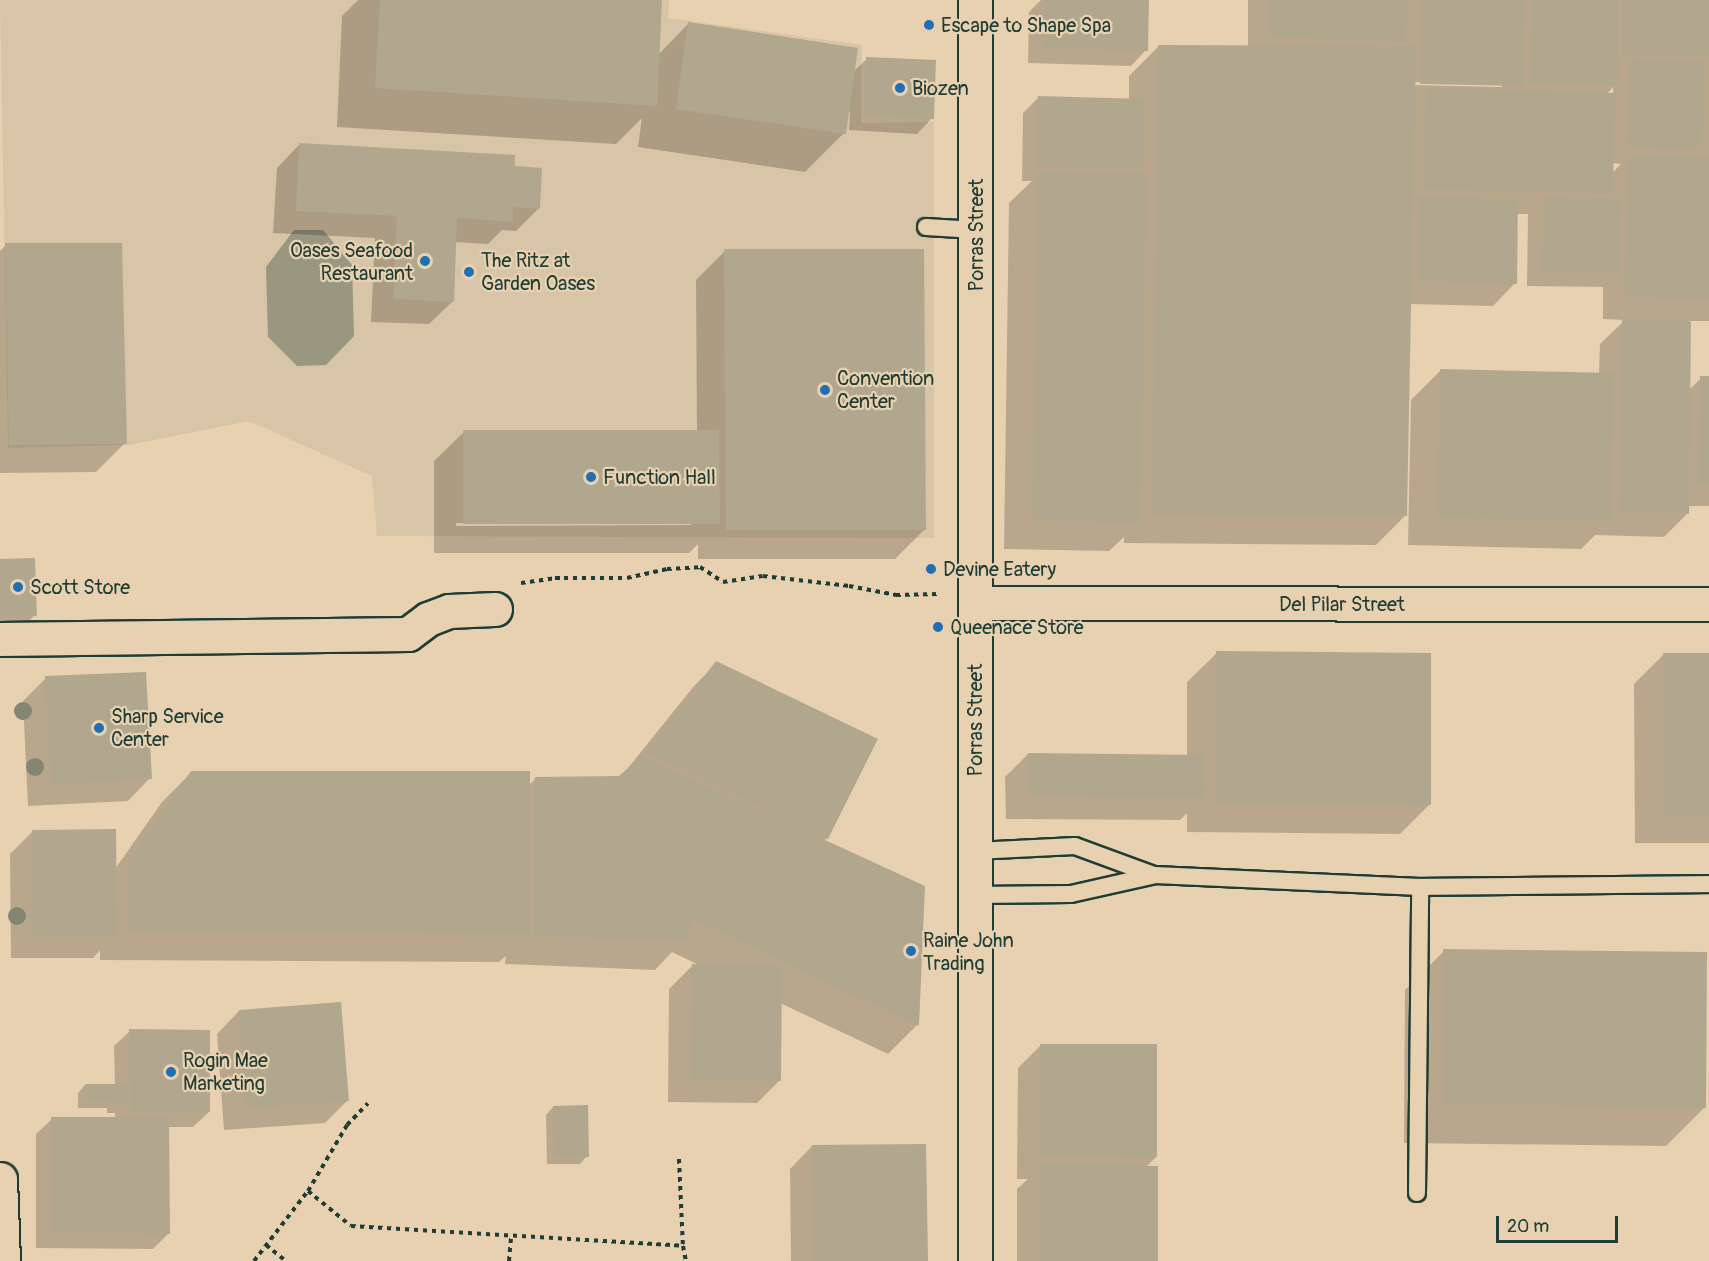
<!DOCTYPE html>
<style>
body{margin:0}
#map{position:relative;width:1709px;height:1261px;overflow:hidden;background:#e8d1b1;font-family:Pangolin,sans-serif}
div>[style]{position:absolute}
[style*='--x']{left:calc(var(--x)*1px);top:calc(var(--y)*1px);width:calc(var(--w)*1px);rotate:calc(var(--a)*1deg)}
.built>*{inset:0;background:#d8c4a6}
.water>*{inset:0;background:#999780}
.shadow>*{inset:0;background:#0003}
.building>*{inset:0;background:#b1a78e}
.path>*{height:4px;margin-top:-2px;transform-origin:0;background:repeating-linear-gradient(90deg,#1f3d34 0 4.5px,transparent 0 9px)}
.roads{filter:drop-shadow(2px 0 #1f3d34) drop-shadow(-2px 0 #1f3d34) drop-shadow(0 2px #1f3d34) drop-shadow(0 -2px #1f3d34)}
.service>*{height:16px;margin:-8px;padding:0 8px;transform-origin:8px;border-radius:8px;background:#e8d1b1}
.minor>*{height:33px;margin:-16.5px;padding:0 16.5px;transform-origin:16.5px;border-radius:16.5px;background:#e8d1b1}
.tertiary>*{height:33px;margin:-16.5px;padding:0 16.5px;transform-origin:16.5px;border-radius:16.5px;background:#e8d1b1}
.trees>*{width:18px;height:18px;margin:-9px;border-radius:50%;background:#838672}
.dots>*{width:16px;height:16px;translate:-50% -50%;box-sizing:border-box;border:3px solid #e8d1b1;border-radius:50%}
span{translate:-50% -50%;white-space:nowrap;text-align:center;line-height:1.15;-webkit-text-stroke:4.5px #e8d1b1;paint-order:stroke}
.poi-label{font-size:20px;color:#1f3d34}
.left{translate:0 -50%;text-align:left}
.right{translate:-100% -50%;text-align:right}
.street-label{font-size:20px;color:#1f3d34}
.scale{position:absolute;left:1496px;top:1216px;width:122px;height:27px;box-sizing:border-box;border:3px solid #1f3d34;border-top:0;padding-left:8px;font-size:18px;line-height:21px;white-space:nowrap;color:#1f3d34;-webkit-text-stroke:4px #e8d1b1;paint-order:stroke}
</style>
<div id="map">
<div class="built">
<div style="clip-path:polygon(0 0,669px 0,668px 18px,862px 45px,861px 123px,934px 122px,934px 538px,377px 536px,372px 476px,249px 421px,129px 445px,8px 448px)"></div>
</div>
<div class="water">
<div style="clip-path:polygon(294px 230px,323px 230px,352px 265px,354px 336px,326px 365px,297px 366px,268px 337px,266px 267px)"></div>
</div>
<div class="shadow">
<div style="clip-path:polygon(358px 0,661px 0,658px 55px,688px 24px,853px 72px,867px 59px,932px 118px,917px 134px,849px 130px,850px 112px,848px 112px,844px 133px,805px 172px,638px 147px,642px 118px,616px 144px,337px 127px,342px 16px)"></div>
<div style="clip-path:polygon(1041px 0,1147px 0,1146px 50px,1131px 66px,1028px 63px,1029px 12px)"></div>
<div style="clip-path:polygon(evenodd,1248px 0,1709px 0,1709px 321px,1690px 321px,1689px 390px,1701px 378px,1709px 378px,1709px 506px,1687px 506px,1687px 514px,1664px 537px,1595px 535px,1581px 549px,1408px 545px,1411px 400px,1440px 371px,1599px 374px,1600px 344px,1625px 320px,1603px 319px,1603px 287px,1527px 286px,1528px 214px,1517px 214px,1515px 283px,1493px 306px,1409px 304px,1405px 516px,1376px 545px,1124px 543px,1124px 537px,1109px 551px,1004px 549px,1009px 203px,1032px 181px,1022px 181px,1023px 113px,1038px 98px,1129px 100px,1129px 76px,1159px 46px,1248px 47px,1248px 0,1413px 82px,1502px 84px,1502px 87px,1413px 85px,1413px 82px,1248px 0,1613px 87px,1613px 94px,1607px 94px,1613px 87px,1248px 0,1612px 163px,1621px 164px,1612px 173px,1612px 163px)"></div>
<div style="clip-path:polygon(299px 145px,513px 167px,539px 208px,516px 231px,502px 230px,488px 244px,455px 242px,452px 302px,429px 324px,371px 322px,375px 238px,273px 233px,277px 168px)"></div>
<div style="clip-path:polygon(6px 245px,125px 443px,96px 472px,0 473px,0 251px)"></div>
<div style="clip-path:polygon(evenodd,725px 251px,925px 529px,895px 559px,698px 559px,698px 544px,689px 553px,434px 553px,434px 461px,464px 432px,697px 432px,696px 280px,725px 251px,691px 522px,691px 525px,456px 526px,456px 523px,691px 522px)"></div>
<div style="clip-path:polygon(0 560px,35px 615px,20px 630px,0 631px)"></div>
<div style="clip-path:polygon(1217px 653px,1429px 805px,1400px 834px,1187px 832px,1187px 813px,1180px 820px,1006px 819px,1005px 777px,1028px 754px,1187px 756px,1187px 682px)"></div>
<div style="clip-path:polygon(1663px 655px,1709px 655px,1709px 843px,1635px 843px,1634px 684px)"></div>
<div style="clip-path:polygon(717px 663px,827px 838px,824px 841px,917px 1025px,888px 1054px,780px 1003px,780px 1080px,757px 1103px,668px 1102px,669px 989px,692px 966px,701px 966px,672px 952px,655px 970px,505px 964px,506px 956px,499px 962px,100px 960px,100px 950px,93px 958px,11px 958px,10px 854px,33px 831px,115px 869px,162px 802px,192px 772px,528px 786px,535px 779px,620px 778px,694px 686px)"></div>
<div style="clip-path:polygon(46px 678px,150px 778px,128px 801px,28px 806px,23px 701px)"></div>
<div style="clip-path:polygon(1444px 951px,1705px 1107px,1666px 1146px,1404px 1143px,1405px 990px)"></div>
<div style="clip-path:polygon(239px 1011px,348px 1100px,325px 1123px,224px 1130px,217px 1034px)"></div>
<div style="clip-path:polygon(130px 1031px,209px 1112px,193px 1127px,168px 1127px,169px 1233px,153px 1249px,36px 1248px,36px 1134px,52px 1119px,115px 1119px,115px 1113px,107px 1113px,107px 1108px,78px 1108px,78px 1093px,85px 1085px,115px 1085px,114px 1046px)"></div>
<div style="clip-path:polygon(1041px 1045px,1156px 1157px,1145px 1168px,1157px 1261px,1017px 1261px,1017px 1189px,1028px 1179px,1017px 1179px,1018px 1068px)"></div>
<div style="clip-path:polygon(553px 1107px,587px 1156px,580px 1164px,547px 1164px,546px 1115px)"></div>
<div style="clip-path:polygon(812px 1146px,926px 1261px,791px 1261px,790px 1169px)"></div>
</div>
<div class="building">
<div style="clip-path:polygon(380px 0,662px 0,657px 106px,375px 88px)"></div>
<div style="clip-path:polygon(1044px 0,1149px 0,1148px 51px,1043px 48px)"></div>
<div style="clip-path:polygon(1270px 0,1407px 0,1406px 41px,1270px 37px)"></div>
<div style="clip-path:polygon(1422px 0,1525px 0,1524px 86px,1420px 84px)"></div>
<div style="clip-path:polygon(1532px 0,1619px 0,1618px 85px,1530px 83px)"></div>
<div style="clip-path:polygon(1623px 0,1709px 0,1709px 56px,1623px 56px)"></div>
<div style="clip-path:polygon(688px 22px,858px 48px,846px 134px,676px 109px)"></div>
<div style="clip-path:polygon(1158px 45px,1416px 46px,1407px 516px,1152px 514px)"></div>
<div style="clip-path:polygon(866px 57px,936px 60px,934px 119px,864px 115px)"></div>
<div style="clip-path:polygon(1629px 59px,1704px 61px,1702px 150px,1627px 148px)"></div>
<div style="clip-path:polygon(1426px 88px,1615px 93px,1613px 193px,1424px 189px)"></div>
<div style="clip-path:polygon(1038px 96px,1144px 99px,1143px 168px,1037px 166px)"></div>
<div style="clip-path:polygon(299px 143px,515px 155px,515px 166px,542px 168px,540px 209px,513px 207px,513px 222px,457px 218px,454px 302px,393px 299px,397px 216px,296px 211px)"></div>
<div style="clip-path:polygon(1627px 155px,1709px 157px,1709px 299px,1625px 297px)"></div>
<div style="clip-path:polygon(1038px 172px,1147px 174px,1140px 523px,1033px 520px)"></div>
<div style="clip-path:polygon(1418px 197px,1518px 199px,1517px 284px,1418px 281px)"></div>
<div style="clip-path:polygon(1543px 197px,1621px 199px,1620px 273px,1542px 271px)"></div>
<div style="clip-path:polygon(5px 243px,122px 243px,127px 444px,9px 445px)"></div>
<div style="clip-path:polygon(724px 249px,924px 249px,926px 530px,726px 530px)"></div>
<div style="clip-path:polygon(1622px 320px,1691px 322px,1689px 514px,1619px 513px)"></div>
<div style="clip-path:polygon(1440px 369px,1614px 373px,1611px 521px,1437px 517px)"></div>
<div style="clip-path:polygon(1700px 376px,1709px 376px,1709px 483px,1698px 483px)"></div>
<div style="clip-path:polygon(463px 430px,719px 430px,720px 524px,463px 524px)"></div>
<div style="clip-path:polygon(35px 558px,37px 616px,0 616px,0 559px)"></div>
<div style="clip-path:polygon(1216px 651px,1431px 653px,1431px 805px,1216px 803px)"></div>
<div style="clip-path:polygon(1663px 653px,1709px 653px,1709px 815px,1664px 815px)"></div>
<div style="clip-path:polygon(716px 661px,878px 739px,828px 839px,646px 753px)"></div>
<div style="clip-path:polygon(146px 672px,152px 779px,51px 784px,45px 676px)"></div>
<div style="clip-path:polygon(1028px 753px,1204px 755px,1205px 798px,1028px 796px)"></div>
<div style="clip-path:polygon(642px 756px,925px 886px,919px 1026px,693px 919px,686px 941px,534px 936px,535px 777px,619px 776px)"></div>
<div style="clip-path:polygon(191px 771px,530px 771px,530px 933px,129px 932px,129px 859px)"></div>
<div style="clip-path:polygon(116px 829px,117px 936px,33px 936px,32px 830px)"></div>
<div style="clip-path:polygon(1443px 949px,1707px 952px,1706px 1108px,1443px 1104px)"></div>
<div style="clip-path:polygon(692px 964px,782px 965px,781px 1081px,690px 1080px)"></div>
<div style="clip-path:polygon(341px 1002px,349px 1101px,246px 1108px,239px 1010px)"></div>
<div style="clip-path:polygon(129px 1029px,210px 1030px,210px 1112px,130px 1112px)"></div>
<div style="clip-path:polygon(1040px 1044px,1157px 1044px,1157px 1157px,1040px 1156px)"></div>
<div style="clip-path:polygon(85px 1084px,126px 1084px,127px 1106px,114px 1107px,114px 1101px,85px 1101px)"></div>
<div style="clip-path:polygon(588px 1105px,589px 1157px,554px 1157px,553px 1106px)"></div>
<div style="clip-path:polygon(51px 1117px,169px 1117px,170px 1234px,51px 1233px)"></div>
<div style="clip-path:polygon(926px 1144px,928px 1261px,814px 1261px,812px 1145px)"></div>
<div style="clip-path:polygon(1040px 1165px,1158px 1166px,1158px 1261px,1039px 1261px)"></div>
</div>
<div class="path">
<div style="--x:521;--y:583;--w:34;--a:-8"></div>
<div style="--x:555;--y:578;--w:72;--a:0"></div>
<div style="--x:627;--y:578;--w:41;--a:-12.7"></div>
<div style="--x:667;--y:569;--w:33;--a:-3"></div>
<div style="--x:700;--y:567;--w:27;--a:33"></div>
<div style="--x:723;--y:582;--w:40;--a:-8.5"></div>
<div style="--x:763;--y:576;--w:87;--a:6.6"></div>
<div style="--x:849;--y:586;--w:48;--a:10.8"></div>
<div style="--x:896;--y:595;--w:42;--a:-1.4"></div>
<div style="--x:679;--y:1159;--w:87;--a:87.4"></div>
<div style="--x:308;--y:1191;--w:77;--a:-59.4"></div>
<div style="--x:347;--y:1125;--w:30;--a:-46"></div>
<div style="--x:266;--y:1245;--w:26;--a:39"></div>
<div style="--x:254;--y:1261;--w:88;--a:-52.4"></div>
<div style="--x:308;--y:1191;--w:55;--a:39.1"></div>
<div style="--x:351;--y:1226;--w:333;--a:3.4"></div>
<div style="--x:683;--y:1246;--w:15;--a:79"></div>
<div style="--x:509;--y:1261;--w:25;--a:-85"></div>
</div>
<div class="roads">
<div class="service">
<div style="--x:926;--y:227;--w:50;--a:3.4"></div>
<div style="--x:975;--y:851;--w:100;--a:-2.9"></div>
<div style="--x:1075;--y:846;--w:84;--a:20.2"></div>
<div style="--x:975;--y:895;--w:96;--a:-0.6"></div>
<div style="--x:1071;--y:894;--w:86;--a:-12.7"></div>
<div style="--x:1155;--y:875;--w:265;--a:2.6"></div>
<div style="--x:1420;--y:887;--w:289;--a:-0.6"></div>
<div style="--x:1417;--y:1193;--w:306;--a:-89.4"></div>
</div>
<div class="minor">
<div style="--x:975;--y:603;--w:734;--a:0.08"></div>
<div style="--x:0;--y:639;--w:408;--a:-0.7"></div>
<div style="--x:408;--y:634;--w:25;--a:-37"></div>
<div style="--x:428;--y:619;--w:22;--a:-21"></div>
<div style="--x:449;--y:611;--w:46;--a:-2.5"></div>
</div>
<div class="tertiary">
<div style="--x:0;--y:1179;--w:82;--a:87.9"></div>
<div style="--x:975;--y:1261;--w:1261;--a:-90"></div>
</div>
</div>
<div class="trees">
<div style="left:23px;top:711px"></div>
<div style="left:35px;top:767px"></div>
<div style="left:17px;top:916px"></div>
</div>
<div class="dots">
<div style="left:929px;top:25px;background:#1f6fb2"></div>
<div style="left:900px;top:88px;background:#1f6fb2"></div>
<div style="left:425px;top:261px;background:#1f6fb2"></div>
<div style="left:469px;top:272px;background:#1f6fb2"></div>
<div style="left:825px;top:390px;background:#1f6fb2"></div>
<div style="left:591px;top:477px;background:#1f6fb2"></div>
<div style="left:931px;top:569px;background:#1f6fb2"></div>
<div style="left:18px;top:587px;background:#1f6fb2"></div>
<div style="left:938px;top:627px;background:#1f6fb2"></div>
<div style="left:99px;top:728px;background:#1f6fb2"></div>
<div style="left:911px;top:951px;background:#1f6fb2"></div>
<div style="left:171px;top:1072px;background:#1f6fb2"></div>
</div>
<div class="poi-label">
<span class="left" style="left:941px;top:25px">Escape to Shape Spa</span>
<span class="left" style="left:912px;top:88px">Biozen</span>
<span class="right" style="left:413px;top:262px">Oases Seafood<br>Restaurant</span>
<span class="left" style="left:481px;top:272px">The Ritz at<br>Garden Oases</span>
<span class="left" style="left:837px;top:390px">Convention<br>Center</span>
<span class="left" style="left:603px;top:477px">Function Hall</span>
<span class="left" style="left:943px;top:569px">Devine Eatery</span>
<span class="left" style="left:30px;top:587px">Scott Store</span>
<span class="left" style="left:950px;top:627px">Queenace Store</span>
<span class="left" style="left:111px;top:728px">Sharp Service<br>Center</span>
<span class="left" style="left:923px;top:952px">Raine John<br>Trading</span>
<span class="left" style="left:183px;top:1072px">Rogin Mae<br>Marketing</span>
</div>
<div class="street-label">
<span style="left:976px;top:235px;rotate:-90deg">Porras Street</span>
<span style="left:1342px;top:604px">Del Pilar Street</span>
<span style="left:975px;top:720px;rotate:-90deg">Porras Street</span>
</div>
<div class="scale">20 m</div>
</div>
